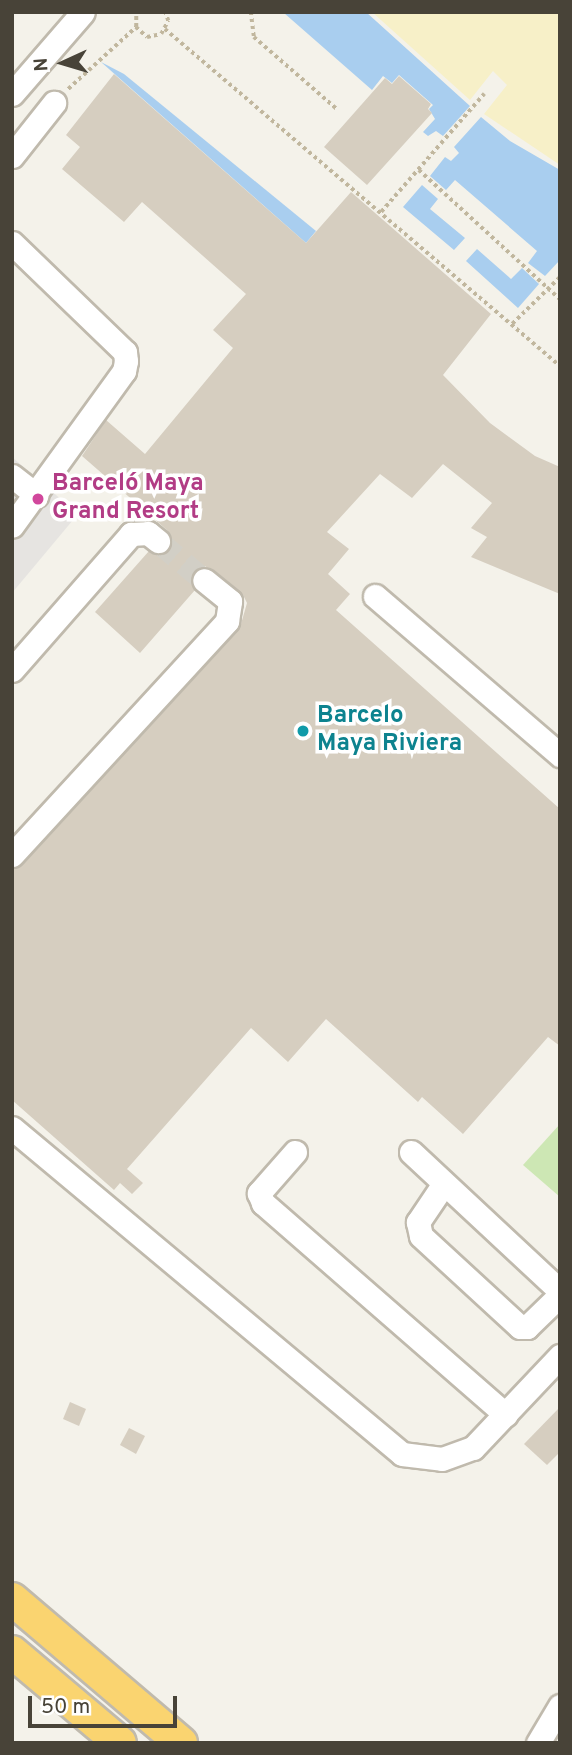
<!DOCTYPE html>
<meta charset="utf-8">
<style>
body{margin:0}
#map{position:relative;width:572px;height:1755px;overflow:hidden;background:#f4f2ea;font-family:Overpass,sans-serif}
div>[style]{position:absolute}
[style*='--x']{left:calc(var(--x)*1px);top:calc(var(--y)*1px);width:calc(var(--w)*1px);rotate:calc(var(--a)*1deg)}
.green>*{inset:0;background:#cde7b4}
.sand>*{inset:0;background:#f7f0c8}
.parking>*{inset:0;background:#e6e4e1}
.water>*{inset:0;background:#a9ceef}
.building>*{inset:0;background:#d6cec0}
.minor-tunnel>*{height:23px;margin-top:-11.5px;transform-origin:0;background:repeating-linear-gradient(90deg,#d2cfc6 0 23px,transparent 0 34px)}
.path>*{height:3.5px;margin-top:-1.75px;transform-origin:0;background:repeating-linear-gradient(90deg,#c1b79e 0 3.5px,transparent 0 7px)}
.roads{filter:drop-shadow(2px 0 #c0baad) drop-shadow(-2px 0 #c0baad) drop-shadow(0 2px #c0baad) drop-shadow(0 -2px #c0baad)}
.minor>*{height:23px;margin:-11.5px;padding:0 11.5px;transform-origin:11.5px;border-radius:11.5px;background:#fff}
.highway>*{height:32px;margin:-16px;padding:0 16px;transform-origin:16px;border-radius:16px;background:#fad470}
.dots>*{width:19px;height:19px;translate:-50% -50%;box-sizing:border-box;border:4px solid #fff;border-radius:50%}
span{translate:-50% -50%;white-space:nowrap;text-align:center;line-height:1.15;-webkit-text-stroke:7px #fff;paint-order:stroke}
.hotel-label{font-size:24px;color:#b23c85;font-weight:700}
.left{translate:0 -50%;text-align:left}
.culture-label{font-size:24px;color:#0d838f;font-weight:700}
.frame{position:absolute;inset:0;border:14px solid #484338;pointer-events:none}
.north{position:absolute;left:28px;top:28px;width:70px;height:70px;-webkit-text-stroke:5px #fff;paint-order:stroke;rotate:266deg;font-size:19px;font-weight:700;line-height:28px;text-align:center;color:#484338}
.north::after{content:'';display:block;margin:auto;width:24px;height:32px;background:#484338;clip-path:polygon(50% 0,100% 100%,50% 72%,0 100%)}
.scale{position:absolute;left:28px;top:1696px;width:149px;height:32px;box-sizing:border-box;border:4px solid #484338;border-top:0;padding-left:9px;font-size:21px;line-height:24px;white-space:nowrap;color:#484338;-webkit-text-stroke:5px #fff;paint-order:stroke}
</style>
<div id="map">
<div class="green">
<div style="clip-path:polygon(560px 1124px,560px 1197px,523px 1165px)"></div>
</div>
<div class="sand">
<div style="clip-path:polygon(372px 12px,560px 12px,560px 165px,484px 114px,507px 85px,493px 71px,470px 100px)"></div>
</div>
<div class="parking">
<div style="clip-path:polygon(12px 457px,78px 514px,12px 593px)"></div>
</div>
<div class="water">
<div style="clip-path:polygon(366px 12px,470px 106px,443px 136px,436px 131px,428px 136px,423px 132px,435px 119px,429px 109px,433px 105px,399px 75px,392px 83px,383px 76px,372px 90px,284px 13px)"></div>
<div style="clip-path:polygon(101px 62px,124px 74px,316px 231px,306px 243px)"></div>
<div style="clip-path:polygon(481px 117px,510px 141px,560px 170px,560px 260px,545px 276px,528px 263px,537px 251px,455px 180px,446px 190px,430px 176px,445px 157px,451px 161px,459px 153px,454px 147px)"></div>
<div style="clip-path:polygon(422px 185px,438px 199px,430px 209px,465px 238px,454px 250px,403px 207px)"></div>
<div style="clip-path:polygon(477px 249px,511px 279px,522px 268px,539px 284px,518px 308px,466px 261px)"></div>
</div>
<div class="building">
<div style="clip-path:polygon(114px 74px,306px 243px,351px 192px,491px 314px,443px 375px,490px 423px,535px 456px,560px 467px,560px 594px,471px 557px,487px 537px,471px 528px,492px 503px,443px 464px,412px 498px,380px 474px,327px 532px,349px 549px,328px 574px,350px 594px,336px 610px,560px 809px,560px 1046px,548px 1037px,463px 1134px,422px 1097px,418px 1102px,326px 1019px,288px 1062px,251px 1028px,127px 1169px,143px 1183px,132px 1194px,120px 1183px,114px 1190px,12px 1100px,12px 870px,22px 864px,241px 624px,247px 603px,243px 595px,205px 566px,193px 572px,195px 590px,140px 653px,95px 612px,149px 551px,162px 554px,172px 542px,167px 530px,82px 456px,106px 420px,145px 454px,233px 348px,213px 330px,246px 294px,142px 202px,124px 222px,62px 169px,80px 147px,66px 135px)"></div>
<div style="clip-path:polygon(399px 76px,431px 104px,428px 109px,432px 113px,367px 185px,324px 147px,385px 78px,392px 84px)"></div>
<div style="clip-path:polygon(70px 1402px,86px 1409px,79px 1426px,63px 1419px)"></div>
<div style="clip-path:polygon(560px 1407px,560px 1452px,547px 1465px,524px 1444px)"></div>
<div style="clip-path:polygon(129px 1428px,145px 1436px,136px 1454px,120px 1445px)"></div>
</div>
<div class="minor-tunnel">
<div style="--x:158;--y:541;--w:60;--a:40.3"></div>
</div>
<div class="path">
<div style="--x:251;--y:12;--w:25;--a:83"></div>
<div style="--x:254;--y:37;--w:111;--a:41"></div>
<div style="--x:136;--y:27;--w:15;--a:42"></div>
<div style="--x:147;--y:37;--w:14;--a:-12"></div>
<div style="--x:161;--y:34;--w:15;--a:-62"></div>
<div style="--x:168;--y:21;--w:9;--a:-108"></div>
<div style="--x:136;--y:27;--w:15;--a:-90"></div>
<div style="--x:165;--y:29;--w:519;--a:40.47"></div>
<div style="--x:68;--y:89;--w:92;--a:-42.4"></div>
<div style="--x:419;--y:170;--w:191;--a:42.5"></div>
<div style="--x:381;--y:212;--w:157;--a:-48.9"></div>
<div style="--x:512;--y:324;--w:67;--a:-44.4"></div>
</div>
<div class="roads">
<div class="minor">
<div style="--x:12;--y:94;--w:108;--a:-49.1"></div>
<div style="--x:12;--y:156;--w:68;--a:-51.6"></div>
<div style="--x:12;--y:243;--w:157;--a:44"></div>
<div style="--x:125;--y:352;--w:9;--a:84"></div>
<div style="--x:126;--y:361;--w:10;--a:101"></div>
<div style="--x:124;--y:371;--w:191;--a:125.9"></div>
<div style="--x:12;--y:476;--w:31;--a:38"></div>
<div style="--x:375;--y:596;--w:244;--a:40.7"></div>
<div style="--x:12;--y:670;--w:181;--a:-48.8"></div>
<div style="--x:131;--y:534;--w:17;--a:-3"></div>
<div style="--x:148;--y:533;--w:13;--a:39"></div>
<div style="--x:12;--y:855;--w:318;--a:-47.4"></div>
<div style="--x:227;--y:621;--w:20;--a:-81"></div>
<div style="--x:230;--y:601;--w:33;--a:-141"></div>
<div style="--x:12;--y:1128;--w:508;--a:39.89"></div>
<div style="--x:402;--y:1454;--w:40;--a:7.1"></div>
<div style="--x:442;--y:1459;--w:33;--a:-20"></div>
<div style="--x:473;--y:1448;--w:127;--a:-46.6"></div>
<div style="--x:295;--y:1152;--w:55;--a:131.3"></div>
<div style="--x:259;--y:1193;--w:11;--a:68"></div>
<div style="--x:263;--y:1203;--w:322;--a:41.1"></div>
<div style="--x:411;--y:1152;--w:204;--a:43"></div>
<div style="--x:443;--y:1185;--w:45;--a:124"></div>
<div style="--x:418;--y:1222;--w:14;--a:78"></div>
<div style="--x:421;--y:1236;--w:134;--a:42.6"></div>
<div style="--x:520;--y:1327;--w:7;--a:0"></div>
<div style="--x:527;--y:1327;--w:46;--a:-44.1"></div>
<div style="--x:538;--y:1743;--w:43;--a:-59.3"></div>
</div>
<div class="highway">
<div style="--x:12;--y:1599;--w:222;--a:40.4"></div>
<div style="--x:12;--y:1652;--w:141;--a:40.1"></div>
</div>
</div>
<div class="dots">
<div style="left:38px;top:499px;background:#d1479c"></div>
<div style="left:303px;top:731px;background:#0f9aa8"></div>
</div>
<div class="hotel-label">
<span class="left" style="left:52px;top:499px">Barceló Maya<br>Grand Resort</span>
</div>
<div class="culture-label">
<span class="left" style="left:317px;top:731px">Barcelo<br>Maya Riviera</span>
</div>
<div class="frame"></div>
<div class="north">N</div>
<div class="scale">50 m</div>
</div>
